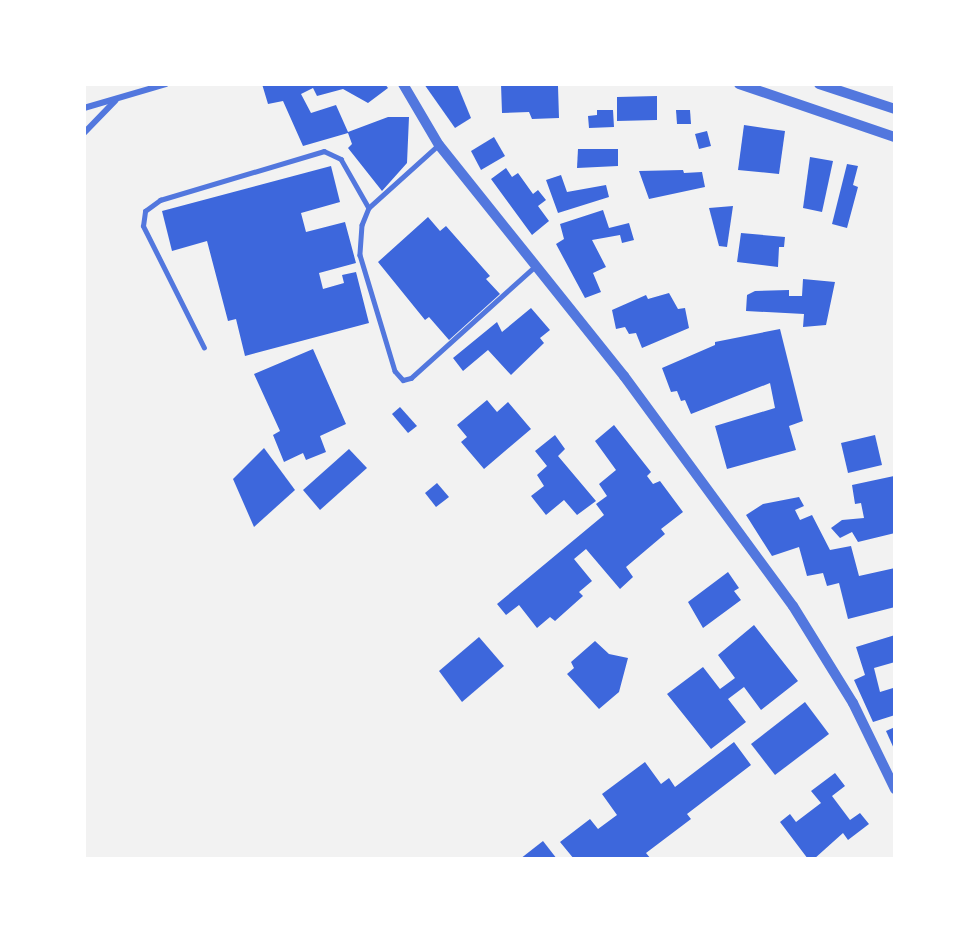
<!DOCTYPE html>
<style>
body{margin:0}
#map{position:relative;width:979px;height:943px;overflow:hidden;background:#f2f2f2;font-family:"Alegreya Sans",sans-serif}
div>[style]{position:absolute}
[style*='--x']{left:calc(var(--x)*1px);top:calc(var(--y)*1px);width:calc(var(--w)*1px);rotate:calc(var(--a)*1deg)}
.building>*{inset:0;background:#3d67dc}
.service>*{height:4.5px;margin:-2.25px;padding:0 2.25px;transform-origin:2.25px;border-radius:2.25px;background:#5277de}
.minor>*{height:6px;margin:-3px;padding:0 3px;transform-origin:3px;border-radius:3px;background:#5277de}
.tertiary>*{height:10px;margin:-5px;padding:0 5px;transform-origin:5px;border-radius:5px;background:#5277de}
span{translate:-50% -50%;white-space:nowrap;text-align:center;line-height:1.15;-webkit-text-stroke:4.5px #fff;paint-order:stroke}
.frame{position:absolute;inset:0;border:86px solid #fff;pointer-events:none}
</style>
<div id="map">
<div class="building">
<div style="clip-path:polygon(262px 84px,385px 84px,388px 88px,368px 103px,343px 89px,317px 96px,313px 88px,301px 94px,311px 113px,336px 105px,348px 132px,388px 117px,409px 117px,407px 163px,382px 191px,348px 148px,352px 144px,348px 133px,303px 146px,283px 101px,268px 104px)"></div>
<div style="clip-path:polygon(424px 84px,457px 84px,471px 118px,455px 128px)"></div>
<div style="clip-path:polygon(501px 84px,558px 86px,559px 118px,532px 119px,529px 112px,502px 113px)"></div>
<div style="clip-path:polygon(657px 96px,657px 120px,617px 121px,617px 97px)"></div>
<div style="clip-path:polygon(597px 110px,613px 110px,614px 127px,589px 128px,588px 116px,597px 115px)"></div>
<div style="clip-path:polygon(676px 110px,690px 110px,691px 124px,677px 124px)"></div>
<div style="clip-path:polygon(744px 125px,785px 131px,779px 174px,738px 170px)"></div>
<div style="clip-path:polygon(707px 131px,711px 146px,699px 149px,695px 134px)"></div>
<div style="clip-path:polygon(494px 137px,505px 156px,481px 170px,471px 151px)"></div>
<div style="clip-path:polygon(578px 149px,618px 149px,618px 166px,577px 168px)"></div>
<div style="clip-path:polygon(810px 157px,833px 161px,822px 212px,803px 208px)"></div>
<div style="clip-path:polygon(847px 164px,858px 166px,853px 185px,858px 187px,847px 228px,832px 224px)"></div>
<div style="clip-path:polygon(331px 166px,340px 202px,301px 213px,306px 232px,345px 222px,356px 263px,319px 273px,323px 289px,344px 283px,342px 275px,356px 272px,369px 323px,245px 356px,236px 319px,228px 321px,207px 241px,172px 251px,162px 211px)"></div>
<div style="clip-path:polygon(506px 168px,512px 177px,518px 173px,533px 194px,538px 190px,546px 200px,538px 206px,549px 221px,532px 235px,491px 179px)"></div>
<div style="clip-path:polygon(683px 170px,684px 173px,702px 172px,705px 187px,649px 199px,639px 171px)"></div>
<div style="clip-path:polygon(561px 175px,567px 192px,606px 185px,609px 197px,558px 213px,546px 180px)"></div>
<div style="clip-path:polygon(733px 206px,727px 247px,719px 246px,709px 208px)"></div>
<div style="clip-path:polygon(603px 210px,609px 228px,629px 223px,634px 240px,622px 243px,620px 235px,592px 240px,606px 267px,593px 273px,601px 292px,585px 298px,556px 244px,564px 239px,560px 224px)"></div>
<div style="clip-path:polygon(428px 217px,440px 231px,446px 226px,490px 276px,486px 279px,500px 294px,449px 340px,429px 317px,425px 320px,378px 262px)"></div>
<div style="clip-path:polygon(741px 233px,785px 237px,784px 247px,779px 247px,778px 267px,737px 262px)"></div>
<div style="clip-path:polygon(803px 279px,835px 282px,826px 325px,803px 327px,804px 314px,746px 311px,747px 295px,755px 291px,789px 290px,789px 296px,802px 296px)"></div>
<div style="clip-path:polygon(669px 293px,678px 309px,685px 308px,689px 328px,642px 348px,636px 333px,629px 334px,625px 327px,616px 329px,612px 310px,646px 295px,648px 299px)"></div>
<div style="clip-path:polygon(531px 308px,550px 330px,540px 338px,544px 343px,511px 375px,488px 350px,463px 371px,453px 358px,497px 322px,502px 332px)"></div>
<div style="clip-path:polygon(780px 329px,803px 421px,789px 426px,796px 450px,727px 469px,715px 426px,775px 408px,770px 383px,691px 414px,685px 400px,681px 401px,677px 391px,671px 392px,662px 368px,715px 345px,715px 342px)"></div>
<div style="clip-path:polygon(313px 349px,346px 424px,320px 436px,326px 452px,306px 460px,303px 453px,284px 462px,273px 435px,280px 431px,254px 374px)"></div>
<div style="clip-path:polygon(487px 400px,497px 412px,508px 402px,531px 429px,484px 469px,461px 442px,467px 437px,457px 425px)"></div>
<div style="clip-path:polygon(400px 407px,417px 426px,408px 433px,392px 414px)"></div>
<div style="clip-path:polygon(614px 425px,651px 472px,647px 476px,653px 484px,660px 481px,683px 512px,661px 529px,665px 534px,626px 567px,633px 577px,620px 589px,586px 549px,574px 559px,592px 581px,579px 592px,583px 596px,555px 621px,550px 617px,537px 628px,519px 605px,506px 615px,497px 604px,604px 515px,596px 504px,607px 496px,599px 484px,616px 470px,595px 441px)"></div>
<div style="clip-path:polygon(555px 435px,565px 449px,558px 456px,596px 501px,577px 515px,564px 500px,546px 515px,531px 496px,544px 486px,537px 475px,547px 466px,535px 451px)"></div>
<div style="clip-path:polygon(875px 435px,882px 465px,848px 473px,841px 443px)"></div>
<div style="clip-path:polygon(264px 448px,295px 490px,254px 527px,233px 479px)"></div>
<div style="clip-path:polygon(349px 449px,367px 468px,320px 510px,303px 490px)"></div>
<div style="clip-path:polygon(894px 476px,895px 533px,858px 542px,852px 532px,840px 538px,831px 528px,842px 520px,864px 518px,861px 503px,855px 504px,852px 485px)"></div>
<div style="clip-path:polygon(437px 483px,449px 497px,436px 507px,425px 493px)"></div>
<div style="clip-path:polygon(799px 497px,804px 506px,795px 510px,800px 520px,812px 515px,830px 550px,851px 546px,859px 576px,895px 568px,895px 607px,848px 619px,839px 583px,827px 586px,823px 573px,807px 576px,799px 547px,772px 556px,746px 515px,763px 504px)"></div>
<div style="clip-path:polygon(728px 572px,739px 588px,734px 591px,741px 600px,703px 628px,688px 602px)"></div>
<div style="clip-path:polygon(754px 625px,798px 681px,761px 710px,744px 687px,728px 699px,746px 722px,711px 749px,667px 694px,703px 667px,720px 689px,735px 678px,718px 655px)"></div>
<div style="clip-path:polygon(895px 635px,895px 662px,874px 668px,880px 692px,893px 688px,895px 715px,873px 722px,854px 680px,865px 675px,856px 647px)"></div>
<div style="clip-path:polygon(479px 637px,504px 666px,462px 702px,439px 671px)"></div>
<div style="clip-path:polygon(595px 641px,609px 654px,628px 658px,619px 692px,599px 709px,567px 674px,574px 668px,571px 662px)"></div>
<div style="clip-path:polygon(805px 702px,829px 734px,775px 775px,751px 744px)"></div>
<div style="clip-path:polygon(895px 727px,895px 751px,886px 731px)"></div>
<div style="clip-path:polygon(734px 742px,751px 765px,687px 814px,691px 819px,646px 853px,651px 859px,574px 859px,560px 842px,590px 819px,598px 829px,617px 815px,602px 794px,645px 762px,661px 784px,669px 778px,675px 787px)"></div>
<div style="clip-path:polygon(835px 773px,845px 786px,832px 796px,850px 820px,860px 813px,869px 824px,848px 840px,843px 833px,814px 859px,808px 859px,780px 822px,790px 814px,796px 822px,821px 803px,811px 791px)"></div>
<div style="clip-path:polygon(543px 841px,557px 859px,520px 859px)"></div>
</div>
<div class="service">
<div style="--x:439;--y:145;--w:94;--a:138"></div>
<div style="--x:369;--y:208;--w:18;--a:112"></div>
<div style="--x:362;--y:225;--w:30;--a:94"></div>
<div style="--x:360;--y:255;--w:121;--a:73.2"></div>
<div style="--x:395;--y:371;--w:12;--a:48"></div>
<div style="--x:403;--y:380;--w:8;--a:-14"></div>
<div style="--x:411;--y:378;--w:164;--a:-42"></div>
<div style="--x:204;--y:348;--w:136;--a:-116.6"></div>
<div style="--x:143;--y:226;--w:15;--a:-82"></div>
<div style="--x:145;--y:211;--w:19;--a:-36"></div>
<div style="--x:160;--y:200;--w:171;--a:-16.6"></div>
<div style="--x:324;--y:151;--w:19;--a:25"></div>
<div style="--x:341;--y:159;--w:56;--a:60.3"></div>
</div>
<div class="minor">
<div style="--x:84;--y:108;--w:85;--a:-16.3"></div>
<div style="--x:84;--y:133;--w:45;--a:-45.9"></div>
</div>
<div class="tertiary">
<div style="--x:403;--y:84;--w:71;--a:59.5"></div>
<div style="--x:439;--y:145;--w:296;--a:51.3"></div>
<div style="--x:624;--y:376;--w:285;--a:53.7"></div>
<div style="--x:793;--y:606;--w:114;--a:58.3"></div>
<div style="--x:853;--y:703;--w:96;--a:64"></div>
<div style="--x:739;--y:84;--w:165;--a:18.8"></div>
<div style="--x:819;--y:84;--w:80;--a:18.2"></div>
</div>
<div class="frame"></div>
</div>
